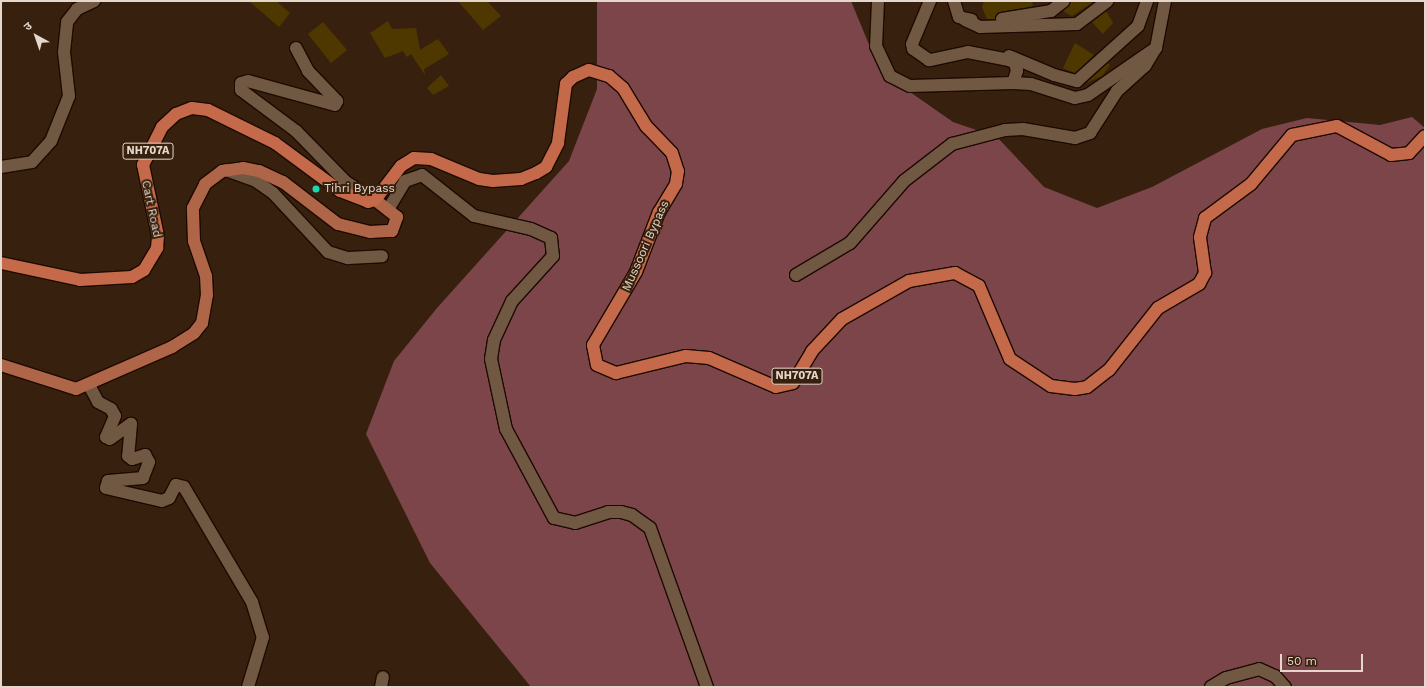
<!DOCTYPE html>
<meta charset="utf-8">
<style>
body{margin:0}
#map{position:relative;width:1426px;height:688px;overflow:hidden;background:#37210e;font-family:"Work Sans","Noto Sans Devanagari",sans-serif}
div>[style]{position:absolute}
[style*='--x']{left:calc(var(--x)*1px);top:calc(var(--y)*1px);width:calc(var(--w)*1px);rotate:calc(var(--a)*1deg)}
.forest>*{inset:0;background:#7b4549}
.building>*{inset:0;background:#4f3800}
.roads{filter:drop-shadow(1px 0 #1d0a00) drop-shadow(-1px 0 #1d0a00) drop-shadow(0 1px #1d0a00) drop-shadow(0 -1px #1d0a00)}
.minor>*{height:12px;margin:-6px;padding:0 6px;transform-origin:6px;border-radius:6px;background:#705843}
.tertiary>*{height:12px;margin:-6px;padding:0 6px;transform-origin:6px;border-radius:6px;background:#705843}
.primary>*{height:12px;margin:-6px;padding:0 6px;transform-origin:6px;border-radius:6px;background:#af6548}
.trunk>*{height:12px;margin:-6px;padding:0 6px;transform-origin:6px;border-radius:6px;background:#c4694a}
.dots>*{width:11px;height:11px;translate:-50% -50%;box-sizing:border-box;border:2px solid #37210e;border-radius:50%}
span{translate:-50% -50%;white-space:nowrap;text-align:center;line-height:1.15;-webkit-text-stroke:4px #37210e;paint-order:stroke}
.shield-label span{padding:1px 3px;background:#37210e;border:1px solid;border-radius:3px;-webkit-text-stroke-width:0}
.shield-label{font-size:11px;color:#e5d7cb;font-weight:700}
.poi-label{font-size:12px;color:#e5d7cb}
.left{translate:0 -50%;text-align:left}
.street-label{font-size:12px;color:#e5d7cb}
.frame{position:absolute;inset:0;border:2px solid #e5d7cb;pointer-events:none}
.north{position:absolute;left:16px;top:16px;width:40px;height:40px;-webkit-text-stroke:3px #37210e;paint-order:stroke;rotate:320deg;font-size:11px;font-weight:700;line-height:16px;text-align:center;color:#e5d7cb}
.north::after{content:'';display:block;margin:auto;width:14px;height:18px;background:#e5d7cb;clip-path:polygon(50% 0,100% 100%,50% 72%,0 100%)}
.scale{position:absolute;left:1280px;top:654px;width:83px;height:18px;box-sizing:border-box;border:2px solid #e5d7cb;border-top:0;padding-left:5px;font-size:12px;line-height:14px;white-space:nowrap;color:#e5d7cb;-webkit-text-stroke:3px #37210e;paint-order:stroke}
</style>
<div id="map">
<div class="forest">
<div style="clip-path:polygon(597px 1px,851px 1px,870px 47px,890px 78px,953px 122px,997px 137px,1044px 187px,1097px 208px,1152px 187px,1262px 129px,1307px 118px,1380px 125px,1412px 117px,1425px 128px,1425px 687px,531px 687px,430px 563px,366px 434px,394px 361px,437px 308px,569px 161px,597px 89px)"></div>
</div>
<div class="building">
<div style="clip-path:polygon(249px 1px,276px 1px,290px 13px,279px 27px)"></div>
<div style="clip-path:polygon(458px 1px,487px 1px,501px 16px,483px 30px)"></div>
<div style="clip-path:polygon(984px 1px,1032px 1px,1033px 6px,1001px 12px,995px 19px,987px 19px,982px 7px)"></div>
<div style="clip-path:polygon(1071px 1px,1089px 1px,1092px 3px,1072px 16px,1063px 11px)"></div>
<div style="clip-path:polygon(1106px 11px,1113px 23px,1103px 34px,1092px 22px)"></div>
<div style="clip-path:polygon(388px 21px,392px 29px,416px 28px,420px 50px,438px 39px,449px 54px,424px 69px,425px 75px,411px 54px,407px 57px,403px 51px,385px 58px,370px 33px)"></div>
<div style="clip-path:polygon(323px 22px,347px 50px,331px 63px,308px 34px)"></div>
<div style="clip-path:polygon(1075px 43px,1094px 55px,1075px 73px,1063px 68px)"></div>
<div style="clip-path:polygon(1108px 63px,1110px 65px,1102px 76px,1086px 83px)"></div>
<div style="clip-path:polygon(441px 75px,449px 86px,433px 95px,427px 88px)"></div>
</div>
<div class="roads">
<div class="minor">
<div style="--x:954;--y:1;--w:17;--a:73"></div>
<div style="--x:959;--y:17;--w:13;--a:13"></div>
<div style="--x:1002;--y:19;--w:50;--a:-9.3"></div>
<div style="--x:1051;--y:11;--w:16;--a:-38"></div>
<div style="--x:965;--y:20;--w:17;--a:25"></div>
<div style="--x:980;--y:27;--w:97;--a:-1.8"></div>
<div style="--x:1077;--y:24;--w:38;--a:-37"></div>
<div style="--x:296;--y:48;--w:26;--a:62"></div>
<div style="--x:308;--y:71;--w:42;--a:46"></div>
<div style="--x:337;--y:101;--w:4;--a:117"></div>
<div style="--x:335;--y:105;--w:90;--a:-164.6"></div>
<div style="--x:248;--y:81;--w:7;--a:164"></div>
<div style="--x:241;--y:83;--w:7;--a:90"></div>
<div style="--x:241;--y:90;--w:69;--a:36.7"></div>
<div style="--x:296;--y:131;--w:71;--a:45.6"></div>
<div style="--x:346;--y:182;--w:34;--a:32"></div>
<div style="--x:226;--y:170;--w:32;--a:20"></div>
<div style="--x:256;--y:181;--w:21;--a:35"></div>
<div style="--x:273;--y:193;--w:81;--a:47"></div>
<div style="--x:328;--y:252;--w:21;--a:17"></div>
<div style="--x:348;--y:258;--w:34;--a:-3"></div>
<div style="--x:796;--y:275;--w:63;--a:-30.7"></div>
<div style="--x:850;--y:243;--w:82;--a:-48.9"></div>
<div style="--x:904;--y:181;--w:61;--a:-37.6"></div>
<div style="--x:952;--y:144;--w:55;--a:-14.8"></div>
<div style="--x:1005;--y:130;--w:18;--a:-3"></div>
<div style="--x:1023;--y:129;--w:53;--a:9.8"></div>
<div style="--x:1075;--y:138;--w:16;--a:-18"></div>
<div style="--x:1090;--y:133;--w:50;--a:-57.3"></div>
<div style="--x:1117;--y:91;--w:38;--a:-42"></div>
<div style="--x:1145;--y:66;--w:21;--a:-59"></div>
<div style="--x:89;--y:385;--w:19;--a:62"></div>
<div style="--x:98;--y:402;--w:15;--a:28"></div>
<div style="--x:111;--y:409;--w:8;--a:60"></div>
<div style="--x:115;--y:416;--w:23;--a:113"></div>
<div style="--x:106;--y:437;--w:4;--a:27"></div>
<div style="--x:110;--y:439;--w:26;--a:-36"></div>
<div style="--x:131;--y:424;--w:32;--a:95"></div>
<div style="--x:128;--y:456;--w:5;--a:37"></div>
<div style="--x:132;--y:459;--w:14;--a:-17"></div>
<div style="--x:145;--y:455;--w:8;--a:60"></div>
<div style="--x:149;--y:462;--w:17;--a:111"></div>
<div style="--x:143;--y:478;--w:35;--a:175"></div>
<div style="--x:108;--y:481;--w:7;--a:106"></div>
<div style="--x:106;--y:488;--w:57;--a:13.1"></div>
<div style="--x:162;--y:501;--w:8;--a:-23"></div>
<div style="--x:169;--y:498;--w:15;--a:-62"></div>
<div style="--x:176;--y:485;--w:8;--a:14"></div>
<div style="--x:184;--y:487;--w:134;--a:59.4"></div>
<div style="--x:252;--y:602;--w:37;--a:73"></div>
<div style="--x:263;--y:637;--w:52;--a:106.7"></div>
<div style="--x:381;--y:687;--w:10;--a:-79"></div>
</div>
<div class="tertiary">
<div style="--x:878;--y:1;--w:45;--a:92.5"></div>
<div style="--x:876;--y:46;--w:33;--a:65"></div>
<div style="--x:890;--y:76;--w:22;--a:27"></div>
<div style="--x:910;--y:86;--w:103;--a:-1.7"></div>
<div style="--x:1013;--y:83;--w:13;--a:-72"></div>
<div style="--x:1017;--y:71;--w:8;--a:-104"></div>
<div style="--x:1015;--y:63;--w:7;--a:-153"></div>
<div style="--x:1009;--y:60;--w:42;--a:-169"></div>
<div style="--x:968;--y:52;--w:40;--a:168"></div>
<div style="--x:929;--y:60;--w:19;--a:-145"></div>
<div style="--x:913;--y:49;--w:5;--a:-101"></div>
<div style="--x:912;--y:44;--w:47;--a:-67.3"></div>
<div style="--x:1009;--y:56;--w:49;--a:22.9"></div>
<div style="--x:1054;--y:75;--w:24;--a:15"></div>
<div style="--x:1077;--y:81;--w:82;--a:-42"></div>
<div style="--x:1138;--y:26;--w:27;--a:-70"></div>
<div style="--x:1013;--y:83;--w:18;--a:3"></div>
<div style="--x:1031;--y:84;--w:46;--a:17.7"></div>
<div style="--x:1075;--y:98;--w:13;--a:-13"></div>
<div style="--x:1088;--y:95;--w:83;--a:-34.7"></div>
<div style="--x:1156;--y:48;--w:48;--a:-79.2"></div>
<div style="--x:1;--y:167;--w:31;--a:-9"></div>
<div style="--x:32;--y:162;--w:28;--a:-48"></div>
<div style="--x:51;--y:141;--w:48;--a:-68.2"></div>
<div style="--x:69;--y:96;--w:44;--a:-96.5"></div>
<div style="--x:64;--y:52;--w:30;--a:-84"></div>
<div style="--x:67;--y:22;--w:16;--a:-52"></div>
<div style="--x:77;--y:9;--w:19;--a:-25"></div>
<div style="--x:389;--y:208;--w:31;--a:-59"></div>
<div style="--x:405;--y:181;--w:18;--a:-19"></div>
<div style="--x:422;--y:175;--w:66;--a:38.3"></div>
<div style="--x:474;--y:216;--w:58;--a:12.8"></div>
<div style="--x:531;--y:229;--w:22;--a:24"></div>
<div style="--x:551;--y:238;--w:18;--a:84"></div>
<div style="--x:553;--y:256;--w:61;--a:132.3"></div>
<div style="--x:512;--y:301;--w:43;--a:114.8"></div>
<div style="--x:494;--y:340;--w:19;--a:99"></div>
<div style="--x:491;--y:359;--w:72;--a:77.9"></div>
<div style="--x:506;--y:429;--w:101;--a:61.7"></div>
<div style="--x:554;--y:518;--w:22;--a:13"></div>
<div style="--x:575;--y:523;--w:35;--a:-18"></div>
<div style="--x:608;--y:512;--w:13;--a:0"></div>
<div style="--x:621;--y:512;--w:11;--a:15"></div>
<div style="--x:632;--y:515;--w:22;--a:36"></div>
<div style="--x:650;--y:528;--w:169;--a:70.3"></div>
<div style="--x:1211;--y:687;--w:17;--a:-31"></div>
<div style="--x:1226;--y:678;--w:34;--a:-15"></div>
<div style="--x:1259;--y:669;--w:17;--a:24"></div>
<div style="--x:1275;--y:676;--w:15;--a:48"></div>
</div>
<div class="primary">
<div style="--x:1;--y:365;--w:79;--a:17.7"></div>
<div style="--x:76;--y:389;--w:105;--a:-23.6"></div>
<div style="--x:172;--y:347;--w:26;--a:-32"></div>
<div style="--x:194;--y:333;--w:13;--a:-51"></div>
<div style="--x:202;--y:323;--w:28;--a:-80"></div>
<div style="--x:207;--y:295;--w:19;--a:-93"></div>
<div style="--x:206;--y:276;--w:37;--a:-109"></div>
<div style="--x:194;--y:241;--w:33;--a:-92"></div>
<div style="--x:193;--y:208;--w:27;--a:-63"></div>
<div style="--x:205;--y:184;--w:21;--a:-37"></div>
<div style="--x:222;--y:171;--w:21;--a:-8"></div>
<div style="--x:243;--y:168;--w:16;--a:11"></div>
<div style="--x:259;--y:171;--w:26;--a:25"></div>
<div style="--x:283;--y:182;--w:69;--a:37.4"></div>
<div style="--x:338;--y:224;--w:33;--a:14"></div>
<div style="--x:370;--y:232;--w:22;--a:-3"></div>
<div style="--x:392;--y:231;--w:15;--a:-70"></div>
<div style="--x:397;--y:217;--w:28;--a:-142"></div>
</div>
<div class="trunk">
<div style="--x:1;--y:263;--w:81;--a:12.1"></div>
<div style="--x:80;--y:280;--w:52;--a:-3.3"></div>
<div style="--x:132;--y:277;--w:14;--a:-30"></div>
<div style="--x:144;--y:270;--w:26;--a:-59"></div>
<div style="--x:157;--y:248;--w:12;--a:-85"></div>
<div style="--x:158;--y:236;--w:73;--a:-101.9"></div>
<div style="--x:143;--y:165;--w:42;--a:-63.4"></div>
<div style="--x:162;--y:127;--w:19;--a:-43"></div>
<div style="--x:176;--y:114;--w:17;--a:-21"></div>
<div style="--x:192;--y:108;--w:16;--a:7"></div>
<div style="--x:208;--y:110;--w:75;--a:26.2"></div>
<div style="--x:275;--y:143;--w:81;--a:36.4"></div>
<div style="--x:340;--y:191;--w:30;--a:21"></div>
<div style="--x:368;--y:202;--w:7;--a:-16"></div>
<div style="--x:375;--y:200;--w:43;--a:-52.6"></div>
<div style="--x:401;--y:166;--w:15;--a:-32"></div>
<div style="--x:414;--y:158;--w:17;--a:3"></div>
<div style="--x:431;--y:159;--w:52;--a:22.6"></div>
<div style="--x:479;--y:179;--w:14;--a:8"></div>
<div style="--x:493;--y:181;--w:28;--a:-4"></div>
<div style="--x:521;--y:179;--w:16;--a:-22"></div>
<div style="--x:536;--y:173;--w:12;--a:-31"></div>
<div style="--x:546;--y:167;--w:27;--a:-63"></div>
<div style="--x:558;--y:143;--w:60;--a:-82.3"></div>
<div style="--x:566;--y:84;--w:10;--a:-45"></div>
<div style="--x:573;--y:77;--w:17;--a:-24"></div>
<div style="--x:589;--y:70;--w:21;--a:17"></div>
<div style="--x:609;--y:76;--w:18;--a:41"></div>
<div style="--x:623;--y:88;--w:44;--a:58.8"></div>
<div style="--x:646;--y:126;--w:37;--a:46"></div>
<div style="--x:672;--y:153;--w:19;--a:72"></div>
<div style="--x:678;--y:171;--w:13;--a:99"></div>
<div style="--x:676;--y:184;--w:33;--a:121"></div>
<div style="--x:659;--y:212;--w:64;--a:111"></div>
<div style="--x:636;--y:272;--w:85;--a:120.5"></div>
<div style="--x:593;--y:345;--w:20;--a:79"></div>
<div style="--x:597;--y:365;--w:21;--a:23"></div>
<div style="--x:616;--y:373;--w:72;--a:-13.7"></div>
<div style="--x:686;--y:356;--w:23;--a:5"></div>
<div style="--x:709;--y:358;--w:73;--a:23.4"></div>
<div style="--x:776;--y:387;--w:17;--a:-13"></div>
<div style="--x:793;--y:383;--w:37;--a:-59"></div>
<div style="--x:812;--y:351;--w:44;--a:-46.8"></div>
<div style="--x:842;--y:319;--w:77;--a:-29.6"></div>
<div style="--x:909;--y:281;--w:47;--a:-9.9"></div>
<div style="--x:955;--y:273;--w:27;--a:28"></div>
<div style="--x:979;--y:286;--w:79;--a:67"></div>
<div style="--x:1010;--y:359;--w:49;--a:33.4"></div>
<div style="--x:1051;--y:386;--w:24;--a:7"></div>
<div style="--x:1075;--y:389;--w:12;--a:-9"></div>
<div style="--x:1087;--y:387;--w:28;--a:-38"></div>
<div style="--x:1109;--y:370;--w:79;--a:-51.7"></div>
<div style="--x:1158;--y:308;--w:48;--a:-30.3"></div>
<div style="--x:1199;--y:284;--w:13;--a:-61"></div>
<div style="--x:1205;--y:273;--w:36;--a:-98"></div>
<div style="--x:1200;--y:237;--w:20;--a:-75"></div>
<div style="--x:1205;--y:218;--w:57;--a:-36.5"></div>
<div style="--x:1251;--y:184;--w:64;--a:-50.1"></div>
<div style="--x:1292;--y:135;--w:46;--a:-11.3"></div>
<div style="--x:1337;--y:126;--w:61;--a:28.2"></div>
<div style="--x:1391;--y:155;--w:18;--a:-6"></div>
<div style="--x:1409;--y:153;--w:23;--a:-47"></div>
</div>
</div>
<div class="dots">
<div style="left:316px;top:189px;background:#1cd5b1"></div>
</div>
<div class="shield-label">
<span style="left:148px;top:151px">NH707A</span>
<span style="left:797px;top:376px">NH707A</span>
</div>
<div class="poi-label">
<span class="left" style="left:324px;top:189px">Tihri Bypass</span>
</div>
<div class="street-label">
<span style="left:151px;top:209px;rotate:78deg">Cart Road</span>
<span style="left:646px;top:246px;rotate:-66deg">Mussoori Bypass</span>
</div>
<div class="frame"></div>
<div class="north">उ</div>
<div class="scale">50 m</div>
</div>
